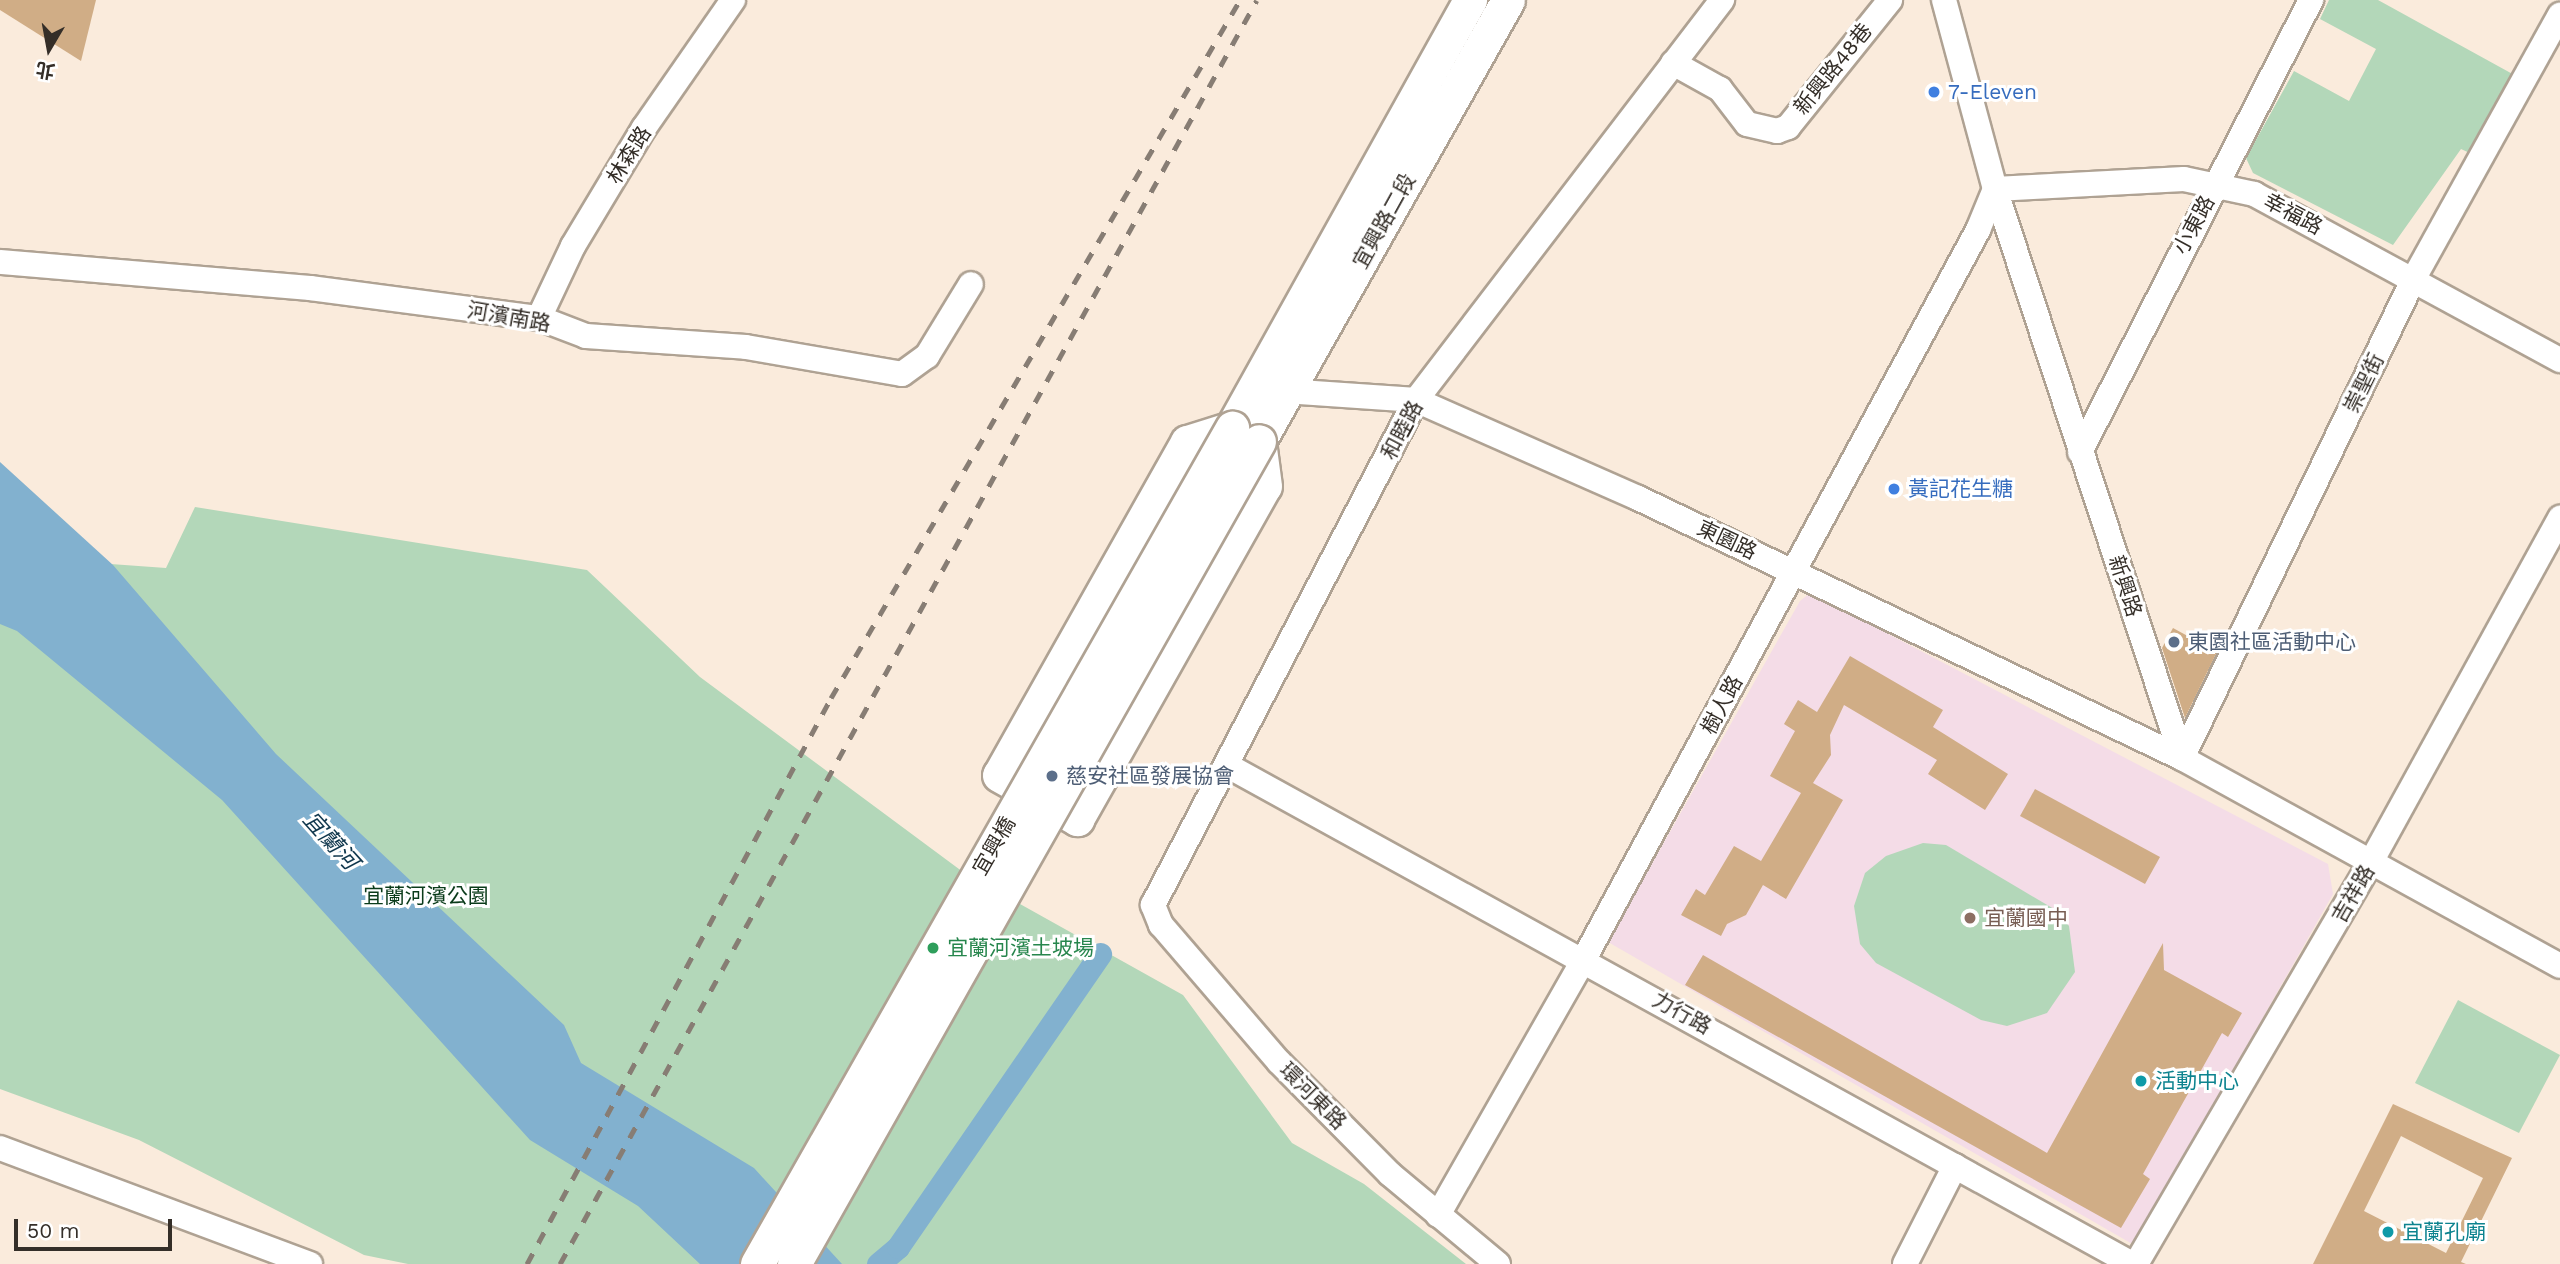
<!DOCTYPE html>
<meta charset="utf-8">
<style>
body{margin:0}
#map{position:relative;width:2560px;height:1264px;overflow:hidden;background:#faebdc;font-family:"Work Sans","Noto Sans TC",sans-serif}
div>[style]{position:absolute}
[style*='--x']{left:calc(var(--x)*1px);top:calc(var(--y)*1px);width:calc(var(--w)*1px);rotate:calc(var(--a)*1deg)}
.education>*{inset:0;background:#f4dce7}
.green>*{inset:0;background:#b3d7b9}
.water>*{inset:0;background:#82b1cf}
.canal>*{height:23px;margin:-11.5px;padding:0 11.5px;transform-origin:11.5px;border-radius:11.5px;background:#82b1cf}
.building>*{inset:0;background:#d0ad86}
.roads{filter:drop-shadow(2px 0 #afa293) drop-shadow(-2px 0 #afa293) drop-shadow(0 2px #afa293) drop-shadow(0 -2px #afa293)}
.street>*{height:24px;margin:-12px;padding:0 12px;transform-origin:12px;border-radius:12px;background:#fff}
.secondary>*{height:33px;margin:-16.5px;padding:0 16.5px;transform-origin:16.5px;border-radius:16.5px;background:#fff}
.rail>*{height:5px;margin-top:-2.5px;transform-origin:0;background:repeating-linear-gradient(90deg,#877d74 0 12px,transparent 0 24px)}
.bridges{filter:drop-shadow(2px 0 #afa293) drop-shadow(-2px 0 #afa293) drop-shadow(0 2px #afa293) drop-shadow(0 -2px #afa293)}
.secondary-bridge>*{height:33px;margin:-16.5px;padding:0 16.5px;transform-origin:16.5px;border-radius:16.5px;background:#fff}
.dots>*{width:19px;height:19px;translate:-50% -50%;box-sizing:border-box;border:4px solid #fff;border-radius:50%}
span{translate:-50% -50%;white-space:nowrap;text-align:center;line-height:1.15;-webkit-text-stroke:6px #fff;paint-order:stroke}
.street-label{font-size:21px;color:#342e28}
.shop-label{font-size:21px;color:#366cbe}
.left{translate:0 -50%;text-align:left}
.service-label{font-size:21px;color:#4e5e75}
.park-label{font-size:21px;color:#0a3b1a}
.education-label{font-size:21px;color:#785e54}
.leisure-label{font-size:21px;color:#27864d}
.culture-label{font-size:21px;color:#0d838f}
.water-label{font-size:23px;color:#10374d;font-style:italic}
.north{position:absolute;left:14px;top:14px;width:70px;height:70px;-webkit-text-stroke:5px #fff;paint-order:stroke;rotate:190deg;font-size:19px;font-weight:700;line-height:28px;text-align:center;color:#342e28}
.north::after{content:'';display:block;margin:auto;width:24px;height:32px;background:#342e28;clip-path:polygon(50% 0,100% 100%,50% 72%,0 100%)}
.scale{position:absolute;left:14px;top:1219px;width:158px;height:32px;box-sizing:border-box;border:4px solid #342e28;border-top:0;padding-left:9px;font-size:21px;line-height:24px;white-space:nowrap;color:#342e28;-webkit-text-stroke:5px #fff;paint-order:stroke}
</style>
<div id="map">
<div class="education">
<div style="clip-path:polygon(1810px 593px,2328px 864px,2333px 894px,2134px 1245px,1608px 942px,1800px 601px)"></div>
</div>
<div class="green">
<div style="clip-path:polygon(2329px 0,2378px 0,2518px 77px,2474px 155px,2461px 149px,2393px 245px,2253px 173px,2246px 158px,2294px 71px,2349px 101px,2376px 49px,2320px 19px)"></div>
<div style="clip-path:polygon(195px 507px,587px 570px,700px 677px,963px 872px,1183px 995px,1292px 1143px,1364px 1184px,1466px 1264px,408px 1264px,364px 1255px,139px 1140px,0 1089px,0 556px,166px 568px)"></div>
<div style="clip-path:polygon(1923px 843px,1946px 845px,2054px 909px,2069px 926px,2075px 972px,2047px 1013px,2007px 1026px,1981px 1020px,1876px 963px,1860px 944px,1854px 906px,1865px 873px,1886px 856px)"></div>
<div style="clip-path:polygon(2458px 1000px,2560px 1055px,2519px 1133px,2415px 1083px)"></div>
</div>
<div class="water">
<div style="clip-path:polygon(0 462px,113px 565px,276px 754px,564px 1025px,581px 1063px,754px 1168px,842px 1264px,700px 1264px,638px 1206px,530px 1140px,222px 800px,17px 631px,0 624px)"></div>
</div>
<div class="canal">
<div style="--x:878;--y:1264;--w:26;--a:-40"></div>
<div style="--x:898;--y:1247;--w:356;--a:-55.4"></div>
</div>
<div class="building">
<div style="clip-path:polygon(0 0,96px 0,81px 61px,0 10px)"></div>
<div style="clip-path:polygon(2173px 628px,2217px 652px,2185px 718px,2162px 648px)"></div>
<div style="clip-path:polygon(1850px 656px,1943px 710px,1933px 727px,2008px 774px,1985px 810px,1928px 774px,1937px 760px,1844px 705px,1830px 735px,1831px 755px,1813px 783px,1843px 800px,1786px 899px,1763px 885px,1746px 915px,1727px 924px,1721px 936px,1681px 915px,1696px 889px,1705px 895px,1734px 846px,1761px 861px,1801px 793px,1770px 776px,1795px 731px,1784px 724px,1798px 700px,1817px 712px)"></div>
<div style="clip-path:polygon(2035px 789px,2160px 857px,2145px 884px,2020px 816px)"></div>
<div style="clip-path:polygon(2163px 943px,2164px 970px,2242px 1013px,2228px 1037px,2222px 1033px,2143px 1174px,2150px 1179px,2121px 1228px,1685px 985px,1703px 955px,2047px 1153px)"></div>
<div style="clip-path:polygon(evenodd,2393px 1104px,2512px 1158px,2461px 1262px,2466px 1264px,2313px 1264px,2393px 1104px,2401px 1136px,2483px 1178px,2446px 1253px,2364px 1211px,2401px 1136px)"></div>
</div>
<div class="roads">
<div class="street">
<div style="--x:1944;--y:0;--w:196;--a:74.9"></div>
<div style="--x:1995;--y:189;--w:599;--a:71.81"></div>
<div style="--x:2182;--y:758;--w:431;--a:28.8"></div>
<div style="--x:1673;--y:63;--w:54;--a:29"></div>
<div style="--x:1720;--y:89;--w:44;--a:52.4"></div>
<div style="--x:1747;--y:124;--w:31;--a:13"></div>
<div style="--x:1777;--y:131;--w:12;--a:-20"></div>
<div style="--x:1788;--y:127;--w:163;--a:-51.2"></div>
<div style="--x:0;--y:262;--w:311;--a:4.8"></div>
<div style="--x:310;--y:288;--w:231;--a:7.5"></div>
<div style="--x:539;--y:318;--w:50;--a:21"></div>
<div style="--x:586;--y:336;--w:160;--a:3.9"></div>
<div style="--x:746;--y:347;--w:158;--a:9.8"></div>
<div style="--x:902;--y:374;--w:31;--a:-36"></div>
<div style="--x:927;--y:356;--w:84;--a:-58.6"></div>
<div style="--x:539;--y:318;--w:80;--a:-64.7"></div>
<div style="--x:573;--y:246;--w:138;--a:-59"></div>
<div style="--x:644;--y:128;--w:156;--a:-55.2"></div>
<div style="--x:1271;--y:390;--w:145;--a:3.9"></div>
<div style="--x:1416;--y:400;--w:243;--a:23.8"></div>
<div style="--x:1638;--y:498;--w:603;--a:25.55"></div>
<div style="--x:2182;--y:758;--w:533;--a:-64.2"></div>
<div style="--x:2414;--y:278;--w:301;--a:-61"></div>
<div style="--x:2080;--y:452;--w:508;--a:-62.93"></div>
<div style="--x:1230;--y:767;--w:1030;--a:28.85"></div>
<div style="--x:0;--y:1148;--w:331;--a:20.5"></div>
<div style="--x:1438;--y:1215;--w:295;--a:-60.3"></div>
<div style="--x:1584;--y:959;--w:829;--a:-61.61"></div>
<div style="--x:1978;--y:230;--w:44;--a:-67.5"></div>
<div style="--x:1995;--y:189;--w:189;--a:-3"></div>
<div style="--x:2184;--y:179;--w:72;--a:12.1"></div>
<div style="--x:2254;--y:194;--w:348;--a:28.5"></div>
<div style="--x:1498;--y:1264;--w:141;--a:-140.2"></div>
<div style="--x:1390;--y:1174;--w:158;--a:-134.7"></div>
<div style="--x:1279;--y:1062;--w:181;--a:-130.7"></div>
<div style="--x:1161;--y:925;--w:22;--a:-112"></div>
<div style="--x:1153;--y:905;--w:569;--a:-62.49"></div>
<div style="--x:1416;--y:400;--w:504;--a:-52.58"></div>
<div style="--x:1905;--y:1264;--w:110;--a:-63"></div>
<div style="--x:2136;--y:1264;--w:466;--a:-59.7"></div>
<div style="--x:2371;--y:862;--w:393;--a:-61.2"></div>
</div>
<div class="secondary">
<div style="--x:1470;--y:0;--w:490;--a:119.1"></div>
<div style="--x:1232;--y:428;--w:47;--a:162.7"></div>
<div style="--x:1187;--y:442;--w:382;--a:119.4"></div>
<div style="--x:999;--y:775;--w:90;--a:29.4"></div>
<div style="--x:1077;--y:819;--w:382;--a:-60.6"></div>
<div style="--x:1265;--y:486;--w:45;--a:-97.6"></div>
<div style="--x:1259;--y:441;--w:506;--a:-60.55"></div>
</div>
</div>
<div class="rail">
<div style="--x:527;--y:1264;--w:642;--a:-61.76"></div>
<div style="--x:831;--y:698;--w:809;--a:-59.63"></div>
<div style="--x:560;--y:1264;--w:1443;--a:-61.13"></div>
</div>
<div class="bridges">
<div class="secondary-bridge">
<div style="--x:757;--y:1264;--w:962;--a:-60.4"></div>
<div style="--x:794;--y:1264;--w:945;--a:-60.53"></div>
</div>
</div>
<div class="dots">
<div style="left:1934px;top:92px;background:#3f7fe0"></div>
<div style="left:1894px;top:489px;background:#3f7fe0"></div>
<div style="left:2174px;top:642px;background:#5c6f8a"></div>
<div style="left:1052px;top:776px;background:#5c6f8a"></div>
<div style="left:1970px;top:918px;background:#8d6e63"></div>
<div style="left:933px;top:948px;background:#2e9e5b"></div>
<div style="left:2141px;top:1081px;background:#0f9aa8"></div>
<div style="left:2388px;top:1232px;background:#0f9aa8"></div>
</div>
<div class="street-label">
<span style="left:1833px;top:69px;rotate:-51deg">新興路48巷</span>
<span style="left:629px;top:155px;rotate:-58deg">林森路</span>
<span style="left:2293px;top:214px;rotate:28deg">幸福路</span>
<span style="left:1384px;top:221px;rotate:-61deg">宜興路二段</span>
<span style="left:2194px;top:225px;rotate:-62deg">小東路</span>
<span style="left:509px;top:317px;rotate:10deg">河濱南路</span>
<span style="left:2364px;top:383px;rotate:-64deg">崇聖街</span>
<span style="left:1402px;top:430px;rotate:-62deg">和睦路</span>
<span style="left:1727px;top:540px;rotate:25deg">東園路</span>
<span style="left:2125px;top:586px;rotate:72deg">新興路</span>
<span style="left:1722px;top:705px;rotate:-62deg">樹人路</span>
<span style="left:994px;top:846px;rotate:-60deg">宜興橋</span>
<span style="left:2353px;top:894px;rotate:-60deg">吉祥路</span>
<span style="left:1682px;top:1013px;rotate:29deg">力行路</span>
<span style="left:1313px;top:1096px;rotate:45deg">環河東路</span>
</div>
<div class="shop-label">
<span class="left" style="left:1948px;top:92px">7-Eleven</span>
<span class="left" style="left:1908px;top:489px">黃記花生糖</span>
</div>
<div class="service-label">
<span class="left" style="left:2188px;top:642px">東園社區活動中心</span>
<span class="left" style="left:1066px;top:776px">慈安社區發展協會</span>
</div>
<div class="park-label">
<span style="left:426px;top:896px">宜蘭河濱公園</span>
</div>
<div class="education-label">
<span class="left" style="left:1984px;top:918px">宜蘭國中</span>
</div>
<div class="leisure-label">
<span class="left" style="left:947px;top:948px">宜蘭河濱土坡場</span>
</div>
<div class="culture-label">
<span class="left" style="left:2155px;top:1081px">活動中心</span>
<span class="left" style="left:2402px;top:1232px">宜蘭孔廟</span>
</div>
<div class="water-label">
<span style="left:330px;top:841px;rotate:48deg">宜蘭河</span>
</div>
<div class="north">北</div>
<div class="scale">50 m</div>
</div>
